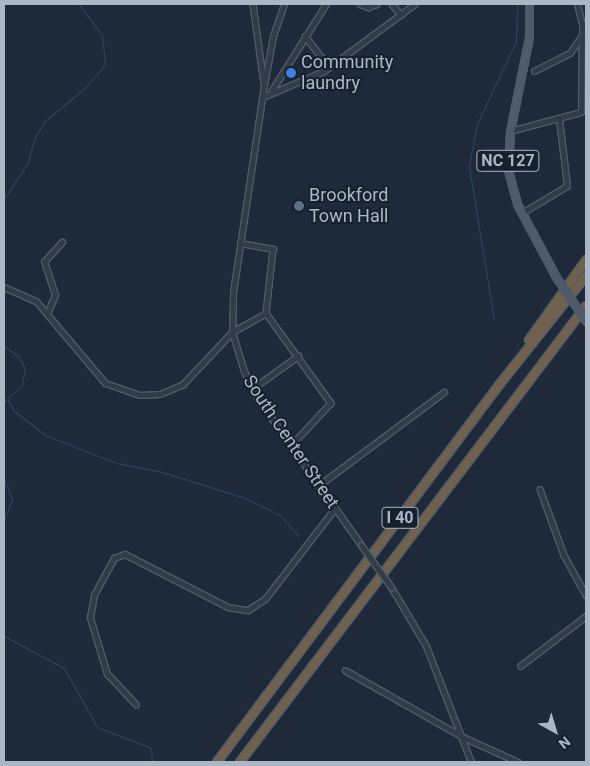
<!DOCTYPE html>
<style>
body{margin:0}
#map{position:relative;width:590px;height:766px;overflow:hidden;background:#1e2a39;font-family:Roboto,sans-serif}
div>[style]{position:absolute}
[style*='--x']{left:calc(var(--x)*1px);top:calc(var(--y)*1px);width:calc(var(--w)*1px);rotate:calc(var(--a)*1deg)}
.stream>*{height:1px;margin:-0.5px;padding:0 0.5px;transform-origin:0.5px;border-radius:0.5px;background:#2f4662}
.roads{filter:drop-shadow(1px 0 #4f5a67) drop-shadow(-1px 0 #4f5a67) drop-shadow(0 1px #4f5a67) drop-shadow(0 -1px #4f5a67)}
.minor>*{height:4.5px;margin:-2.25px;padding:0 2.25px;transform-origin:2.25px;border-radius:2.25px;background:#323c49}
.tertiary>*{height:5px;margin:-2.5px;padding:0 2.5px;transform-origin:2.5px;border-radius:2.5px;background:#323c49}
.primary>*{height:7px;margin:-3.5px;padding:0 3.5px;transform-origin:3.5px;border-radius:3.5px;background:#4f5b6a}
.motorway>*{height:8px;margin:-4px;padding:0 4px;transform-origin:4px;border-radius:4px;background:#70614e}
.bridges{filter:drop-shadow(1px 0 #4f5a67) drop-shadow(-1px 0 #4f5a67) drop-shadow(0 1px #4f5a67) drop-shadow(0 -1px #4f5a67)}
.tertiary-bridge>*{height:5px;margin:-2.5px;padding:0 2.5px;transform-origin:2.5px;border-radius:2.5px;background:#323c49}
.primary-bridge>*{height:7px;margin:-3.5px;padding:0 3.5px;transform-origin:3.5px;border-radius:3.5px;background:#4f5b6a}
.dots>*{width:14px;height:14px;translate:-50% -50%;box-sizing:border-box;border:2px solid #17212d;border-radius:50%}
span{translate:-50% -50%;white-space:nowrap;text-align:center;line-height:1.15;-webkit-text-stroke:4px #17212d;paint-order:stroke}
.shield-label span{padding:1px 4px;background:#17212d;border:1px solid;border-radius:4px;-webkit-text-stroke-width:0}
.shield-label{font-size:16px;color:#acb7c6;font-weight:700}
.poi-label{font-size:18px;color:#acb7c6}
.left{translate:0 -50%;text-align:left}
.street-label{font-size:18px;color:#acb7c6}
.frame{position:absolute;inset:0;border:5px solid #acb7c6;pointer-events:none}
.north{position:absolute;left:530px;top:706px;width:50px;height:50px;-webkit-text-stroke:4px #17212d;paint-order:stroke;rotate:141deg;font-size:14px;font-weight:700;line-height:20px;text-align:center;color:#acb7c6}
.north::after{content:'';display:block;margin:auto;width:18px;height:22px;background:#acb7c6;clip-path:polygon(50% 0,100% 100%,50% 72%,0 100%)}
</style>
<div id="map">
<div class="stream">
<div style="--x:4;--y:199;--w:44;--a:-57"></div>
<div style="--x:28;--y:162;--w:24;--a:-75"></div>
<div style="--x:34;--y:139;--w:21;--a:-59"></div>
<div style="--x:45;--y:121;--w:53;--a:-39.7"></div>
<div style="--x:86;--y:87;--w:30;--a:-50"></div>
<div style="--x:105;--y:64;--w:29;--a:-96"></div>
<div style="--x:102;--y:35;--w:39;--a:-127"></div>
<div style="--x:494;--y:320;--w:156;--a:-99.2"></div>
<div style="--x:469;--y:166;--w:43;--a:-79.2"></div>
<div style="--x:477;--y:124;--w:92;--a:-64.8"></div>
<div style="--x:516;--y:41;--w:37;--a:-88"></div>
<div style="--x:4;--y:346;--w:19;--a:36"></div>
<div style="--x:19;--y:357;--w:13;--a:63"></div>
<div style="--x:25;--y:369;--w:16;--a:101"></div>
<div style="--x:22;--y:385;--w:25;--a:137"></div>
<div style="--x:8;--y:400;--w:11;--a:63"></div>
<div style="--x:13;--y:410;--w:41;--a:38"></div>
<div style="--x:45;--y:435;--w:76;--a:21.5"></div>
<div style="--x:116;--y:463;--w:47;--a:11.1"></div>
<div style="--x:162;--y:472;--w:87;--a:17.4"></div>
<div style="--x:245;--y:498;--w:39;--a:26"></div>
<div style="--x:280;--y:515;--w:28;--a:49"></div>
<div style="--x:4;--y:479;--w:22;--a:68"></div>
<div style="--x:12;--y:499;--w:22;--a:111"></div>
<div style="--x:4;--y:528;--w:15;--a:90"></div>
<div style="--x:4;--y:636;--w:68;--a:28.1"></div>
<div style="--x:64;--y:668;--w:68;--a:60.8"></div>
<div style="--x:97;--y:727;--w:58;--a:21.3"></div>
<div style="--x:151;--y:748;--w:14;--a:86"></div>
</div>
<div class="roads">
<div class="minor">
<div style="--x:253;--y:4;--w:81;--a:82.2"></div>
<div style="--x:360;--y:4;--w:9;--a:21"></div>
<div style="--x:368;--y:7;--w:9;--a:-18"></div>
<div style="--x:392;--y:4;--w:14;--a:51"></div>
<div style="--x:305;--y:36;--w:39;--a:52"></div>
<div style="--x:534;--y:71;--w:40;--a:-26.6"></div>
<div style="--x:570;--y:53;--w:18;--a:-56"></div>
<div style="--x:272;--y:90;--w:102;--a:-57.9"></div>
<div style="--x:263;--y:97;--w:66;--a:-23.1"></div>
<div style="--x:324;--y:71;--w:113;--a:-36.4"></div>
<div style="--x:510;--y:131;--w:73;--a:-15"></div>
<div style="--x:581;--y:112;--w:87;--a:-89.3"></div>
<div style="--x:582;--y:25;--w:22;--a:-103"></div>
<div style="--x:522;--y:213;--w:52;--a:-31"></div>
<div style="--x:567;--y:186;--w:67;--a:-96.8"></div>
<div style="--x:240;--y:243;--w:34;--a:10"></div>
<div style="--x:273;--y:249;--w:64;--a:96.2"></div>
<div style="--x:266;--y:313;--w:111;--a:54.2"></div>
<div style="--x:331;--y:403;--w:59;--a:132.9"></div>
<div style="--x:47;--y:314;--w:21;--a:-67"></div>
<div style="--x:55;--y:295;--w:35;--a:-108"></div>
<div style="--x:44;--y:262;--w:27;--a:-48"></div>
<div style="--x:232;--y:332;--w:39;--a:-29"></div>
<div style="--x:252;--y:389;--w:57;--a:-35.7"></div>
<div style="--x:318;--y:486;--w:157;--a:-36.7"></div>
<div style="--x:540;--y:489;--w:70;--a:70"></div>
<div style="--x:564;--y:555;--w:46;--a:61.2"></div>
<div style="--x:520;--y:666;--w:83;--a:-37.1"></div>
<div style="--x:345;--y:670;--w:133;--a:29.6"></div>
<div style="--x:461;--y:736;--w:63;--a:24.5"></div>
<div style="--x:136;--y:705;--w:42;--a:-133.1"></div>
<div style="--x:107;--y:674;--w:59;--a:-106.9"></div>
<div style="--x:90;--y:618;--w:23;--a:-80"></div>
<div style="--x:94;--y:595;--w:42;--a:-61.6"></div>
<div style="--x:114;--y:558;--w:12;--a:-20"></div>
<div style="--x:125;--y:554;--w:116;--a:27.2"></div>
<div style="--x:228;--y:607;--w:20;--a:9"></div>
<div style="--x:248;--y:610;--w:20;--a:-33"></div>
<div style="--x:265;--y:599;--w:115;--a:-52.4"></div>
</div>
<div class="tertiary">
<div style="--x:284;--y:4;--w:34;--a:109"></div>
<div style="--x:273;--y:36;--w:50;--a:100.4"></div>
<div style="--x:264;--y:85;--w:210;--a:98.5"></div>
<div style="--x:233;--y:293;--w:39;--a:91"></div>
<div style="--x:232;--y:332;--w:39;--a:73"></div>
<div style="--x:243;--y:369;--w:30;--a:64"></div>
<div style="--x:256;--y:396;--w:182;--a:54.8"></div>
<div style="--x:4;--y:287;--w:35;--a:24"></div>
<div style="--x:36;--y:301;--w:107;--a:49.9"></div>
<div style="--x:105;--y:383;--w:37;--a:19"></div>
<div style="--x:140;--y:395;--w:20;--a:-3"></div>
<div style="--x:160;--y:394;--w:25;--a:-23"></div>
<div style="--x:183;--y:384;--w:71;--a:-46.7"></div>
<div style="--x:391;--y:587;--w:69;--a:59.3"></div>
<div style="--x:426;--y:646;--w:124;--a:68.8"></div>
</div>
<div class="primary">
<div style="--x:529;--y:4;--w:33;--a:90"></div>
<div style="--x:529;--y:37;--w:96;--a:101.4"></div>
<div style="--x:510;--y:131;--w:39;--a:93"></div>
<div style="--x:508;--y:170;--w:35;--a:75"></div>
<div style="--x:517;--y:204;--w:83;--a:61.9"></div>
</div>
<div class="motorway">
<div style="--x:529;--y:340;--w:98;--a:-54.5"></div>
<div style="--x:217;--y:762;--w:471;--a:-53.2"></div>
<div style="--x:499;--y:385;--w:139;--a:-51.4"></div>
<div style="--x:240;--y:762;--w:572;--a:-52.81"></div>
</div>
</div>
<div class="bridges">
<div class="tertiary-bridge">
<div style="--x:361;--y:545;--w:52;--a:54.5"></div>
</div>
<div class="primary-bridge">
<div style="--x:556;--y:277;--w:53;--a:55.7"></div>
</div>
</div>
<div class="dots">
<div style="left:291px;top:73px;background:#3f7fe0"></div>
<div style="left:299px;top:206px;background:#5c6f8a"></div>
</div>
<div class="shield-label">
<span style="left:508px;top:161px">NC 127</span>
<span style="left:400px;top:518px">I 40</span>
</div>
<div class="poi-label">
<span class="left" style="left:301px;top:73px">Community<br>laundry</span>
<span class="left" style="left:309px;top:206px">Brookford<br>Town Hall</span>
</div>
<div class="street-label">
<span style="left:291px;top:442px;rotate:56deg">South Center Street</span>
</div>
<div class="frame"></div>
<div class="north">N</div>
</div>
